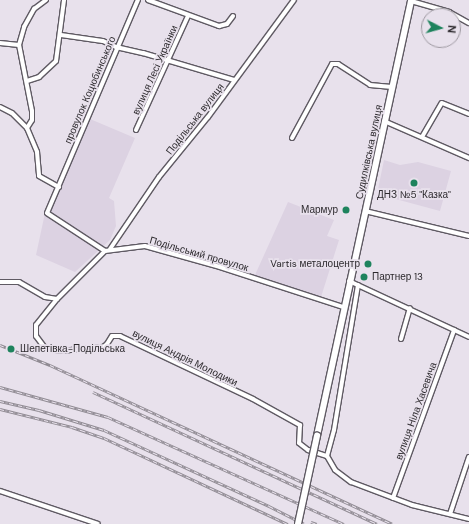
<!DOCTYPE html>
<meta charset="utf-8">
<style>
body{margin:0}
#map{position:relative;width:469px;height:524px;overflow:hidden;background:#e8e1ec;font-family:"DM Sans",sans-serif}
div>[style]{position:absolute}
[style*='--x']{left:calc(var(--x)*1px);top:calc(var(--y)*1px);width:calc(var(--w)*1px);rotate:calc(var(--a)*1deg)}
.built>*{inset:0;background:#dcd2e2}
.roads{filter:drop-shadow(1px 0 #5f5a63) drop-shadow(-1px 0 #5f5a63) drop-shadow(0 1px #5f5a63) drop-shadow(0 -1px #5f5a63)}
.minor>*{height:4px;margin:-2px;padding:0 2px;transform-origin:2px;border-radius:2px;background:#fff}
.secondary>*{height:5.5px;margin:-2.75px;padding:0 2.75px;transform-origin:2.75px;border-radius:2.75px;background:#fff}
.rail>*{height:3px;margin-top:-1.5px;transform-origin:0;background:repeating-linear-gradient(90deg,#e8e1ec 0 4.5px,#908b93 0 9px);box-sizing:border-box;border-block:1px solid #908b93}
.bridges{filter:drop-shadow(1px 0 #5f5a63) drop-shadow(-1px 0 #5f5a63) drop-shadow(0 1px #5f5a63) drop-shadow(0 -1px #5f5a63)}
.secondary-bridge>*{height:5.5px;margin:-2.75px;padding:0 2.75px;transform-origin:2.75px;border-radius:2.75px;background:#fff}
.dots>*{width:11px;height:11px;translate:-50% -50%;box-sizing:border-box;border:2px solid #e8e1ec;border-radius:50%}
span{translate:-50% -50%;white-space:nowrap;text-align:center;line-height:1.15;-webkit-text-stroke:3.5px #e8e1ec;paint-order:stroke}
.street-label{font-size:10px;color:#2d2a2e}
.poi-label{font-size:10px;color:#2d2a2e}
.right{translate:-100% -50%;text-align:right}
.left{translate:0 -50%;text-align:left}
.north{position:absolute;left:421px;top:8px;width:40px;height:40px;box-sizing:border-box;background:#e8e1ec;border:1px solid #9d98a0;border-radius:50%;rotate:96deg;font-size:11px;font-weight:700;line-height:16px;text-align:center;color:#2d2a2e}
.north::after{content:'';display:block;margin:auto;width:14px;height:18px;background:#1e835d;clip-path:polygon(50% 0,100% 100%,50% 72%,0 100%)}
</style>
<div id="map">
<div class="built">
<div style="clip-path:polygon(90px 119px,135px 138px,109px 198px,114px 201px,116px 226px,110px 240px,75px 272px,36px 255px,45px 213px)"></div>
<div style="clip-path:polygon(384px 160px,400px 165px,418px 162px,451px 171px,440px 211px,377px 194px)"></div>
<div style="clip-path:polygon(288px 202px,334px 220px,327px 236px,339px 240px,321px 297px,255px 275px)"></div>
</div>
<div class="roads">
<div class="minor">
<div style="--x:148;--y:0;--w:76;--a:20.1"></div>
<div style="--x:219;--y:26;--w:8;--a:-14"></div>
<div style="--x:227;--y:24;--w:10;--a:-53"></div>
<div style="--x:411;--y:1;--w:40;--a:16"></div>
<div style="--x:449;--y:12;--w:23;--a:29"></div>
<div style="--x:61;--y:35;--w:42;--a:8.1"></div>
<div style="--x:103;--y:41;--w:14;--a:25"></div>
<div style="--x:116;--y:47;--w:28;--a:13"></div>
<div style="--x:143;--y:53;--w:95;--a:16.5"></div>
<div style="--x:0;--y:43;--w:19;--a:6"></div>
<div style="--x:27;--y:81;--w:13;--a:-18"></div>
<div style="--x:39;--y:77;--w:23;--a:-43"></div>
<div style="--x:56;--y:61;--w:62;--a:-82.5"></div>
<div style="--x:0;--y:107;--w:13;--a:27"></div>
<div style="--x:12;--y:113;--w:21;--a:45"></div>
<div style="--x:27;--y:128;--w:26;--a:67"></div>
<div style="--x:37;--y:152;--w:24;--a:85"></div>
<div style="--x:39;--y:176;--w:23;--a:29"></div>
<div style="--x:384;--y:121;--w:93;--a:23.5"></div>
<div style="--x:27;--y:128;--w:9;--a:-58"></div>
<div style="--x:32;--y:120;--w:9;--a:-90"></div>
<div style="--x:32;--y:111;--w:67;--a:-101.1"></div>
<div style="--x:19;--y:45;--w:19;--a:-74"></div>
<div style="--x:24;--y:27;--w:21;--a:-61"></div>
<div style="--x:34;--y:9;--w:15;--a:-37"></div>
<div style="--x:136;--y:130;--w:125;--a:-65.5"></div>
<div style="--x:422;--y:137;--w:39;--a:-60"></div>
<div style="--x:442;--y:103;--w:29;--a:22"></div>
<div style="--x:292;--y:138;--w:84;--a:-61.6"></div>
<div style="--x:332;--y:64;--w:6;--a:0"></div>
<div style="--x:338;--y:64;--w:38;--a:33"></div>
<div style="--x:370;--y:85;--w:22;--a:5"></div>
<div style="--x:365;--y:211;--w:107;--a:13.5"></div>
<div style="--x:110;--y:249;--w:87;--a:-55.8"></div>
<div style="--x:159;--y:177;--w:77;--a:-50.8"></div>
<div style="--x:208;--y:117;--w:145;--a:-53.7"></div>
<div style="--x:105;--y:251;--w:69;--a:-146.8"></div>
<div style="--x:47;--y:213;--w:232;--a:-66.9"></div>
<div style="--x:349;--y:281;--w:132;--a:25"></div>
<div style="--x:0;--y:282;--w:19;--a:0"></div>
<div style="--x:19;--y:282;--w:30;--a:30"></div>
<div style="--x:45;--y:297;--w:12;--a:9"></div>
<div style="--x:57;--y:299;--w:68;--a:-45"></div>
<div style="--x:105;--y:251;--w:40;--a:-7.1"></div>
<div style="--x:145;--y:246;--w:78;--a:15.6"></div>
<div style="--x:220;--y:267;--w:129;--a:18"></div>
<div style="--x:57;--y:299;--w:33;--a:129"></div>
<div style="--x:36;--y:325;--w:11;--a:90"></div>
<div style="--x:36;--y:336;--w:15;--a:53"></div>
<div style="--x:45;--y:348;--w:15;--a:11"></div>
<div style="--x:60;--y:351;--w:43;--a:-5.3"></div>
<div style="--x:103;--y:347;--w:5;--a:-37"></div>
<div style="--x:107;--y:344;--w:9;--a:-58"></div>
<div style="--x:112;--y:336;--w:8;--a:0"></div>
<div style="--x:120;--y:336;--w:147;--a:25.3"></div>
<div style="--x:253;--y:399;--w:54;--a:29"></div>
<div style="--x:300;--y:425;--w:18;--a:93"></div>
<div style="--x:299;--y:443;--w:11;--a:38"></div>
<div style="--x:308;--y:450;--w:20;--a:18"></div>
<div style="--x:401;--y:339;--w:32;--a:-74"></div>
<div style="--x:327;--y:456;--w:27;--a:-75"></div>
<div style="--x:334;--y:430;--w:147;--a:-80.6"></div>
<div style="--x:327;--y:456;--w:16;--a:60"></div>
<div style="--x:335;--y:470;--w:20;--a:37"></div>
<div style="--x:351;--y:482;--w:65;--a:20.7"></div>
<div style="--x:412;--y:505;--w:59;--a:13.8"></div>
<div style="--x:0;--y:491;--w:103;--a:18.6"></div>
<div style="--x:393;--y:498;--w:179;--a:-70"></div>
<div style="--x:450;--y:514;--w:60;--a:-71.6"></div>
</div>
<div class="secondary">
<div style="--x:317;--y:436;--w:446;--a:-77.8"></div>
</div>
</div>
<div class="rail">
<div style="--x:0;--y:345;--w:54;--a:21.8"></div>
<div style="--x:50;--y:365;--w:377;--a:24.9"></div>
<div style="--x:0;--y:387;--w:112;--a:15.5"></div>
<div style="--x:108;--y:417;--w:259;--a:24.4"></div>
<div style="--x:93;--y:392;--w:313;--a:24.9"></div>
<div style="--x:0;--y:401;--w:40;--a:13"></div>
<div style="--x:39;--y:410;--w:68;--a:17.1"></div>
<div style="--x:104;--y:430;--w:182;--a:24.7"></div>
<div style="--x:269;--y:506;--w:39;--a:27"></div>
<div style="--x:0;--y:409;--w:74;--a:14"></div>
<div style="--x:72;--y:427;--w:34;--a:19"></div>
<div style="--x:104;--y:438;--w:203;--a:25.1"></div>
<div style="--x:311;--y:522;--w:6;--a:18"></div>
</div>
<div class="bridges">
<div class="secondary-bridge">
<div style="--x:298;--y:524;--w:90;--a:-77.8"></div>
</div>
</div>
<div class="dots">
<div style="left:414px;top:183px;background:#1e835d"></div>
<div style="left:346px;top:210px;background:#1e835d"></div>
<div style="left:368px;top:264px;background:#1e835d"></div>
<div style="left:364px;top:277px;background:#1e835d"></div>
<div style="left:11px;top:349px;background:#1e835d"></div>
</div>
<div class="street-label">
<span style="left:155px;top:70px;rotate:-66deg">вулиця Лесі Українки</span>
<span style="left:90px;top:90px;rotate:-67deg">провулок Коцюбинського</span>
<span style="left:195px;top:119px;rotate:-52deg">Подільська вулиця</span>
<span style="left:369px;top:152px;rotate:-78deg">Судилківська вулиця</span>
<span style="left:199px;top:254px;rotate:16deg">Подільський провулок</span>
<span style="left:185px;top:358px;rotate:26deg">вулиця Андрія Молодики</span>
<span style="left:416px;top:411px;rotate:-70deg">вулиця Ніла Хасевича</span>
</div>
<div class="poi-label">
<span style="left:414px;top:195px">ДНЗ №5 "Казка"</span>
<span class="right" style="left:338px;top:210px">Мармур</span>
<span class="right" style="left:360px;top:264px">Vartis металоцентр</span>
<span class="left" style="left:372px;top:277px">Партнер 13</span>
<span class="left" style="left:20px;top:349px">Шепетівка-Подільська</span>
</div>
<div class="north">N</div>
</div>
